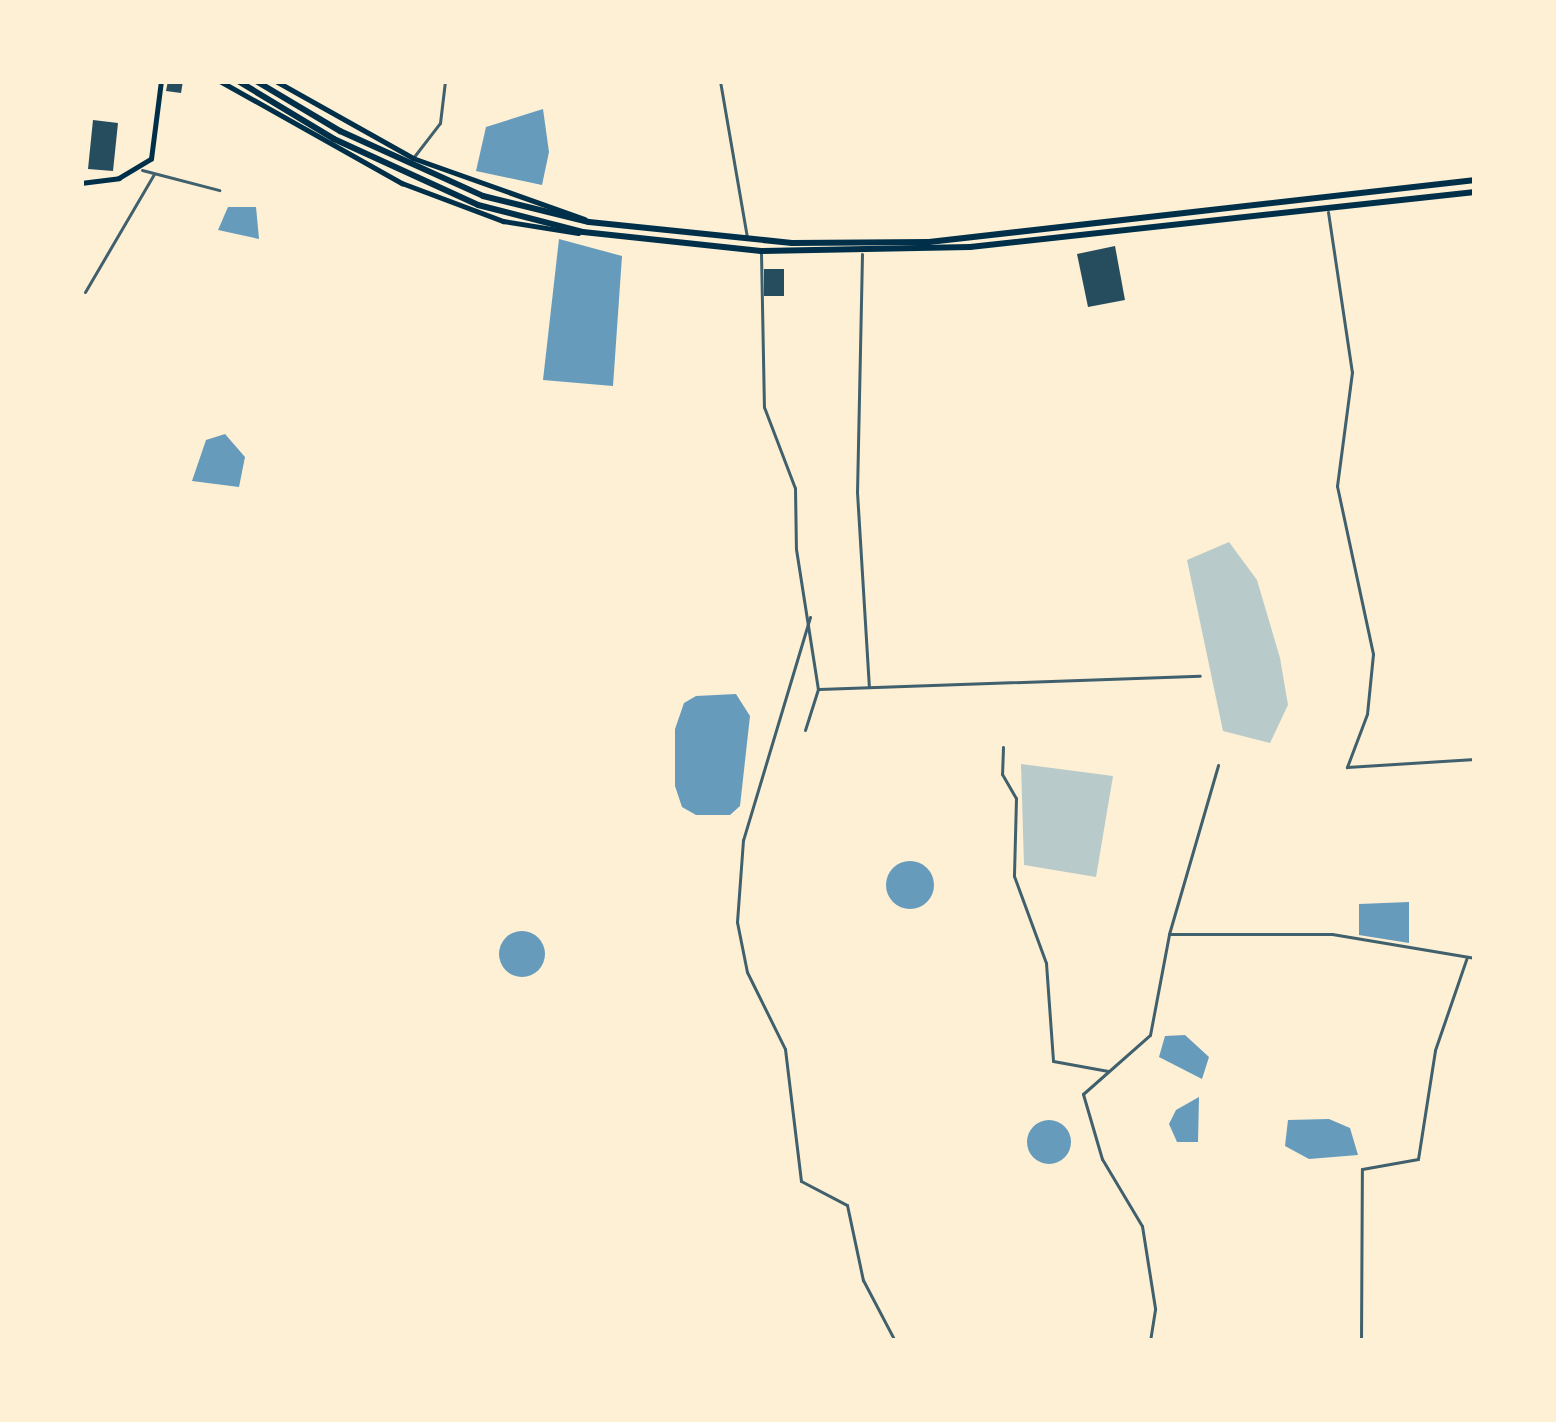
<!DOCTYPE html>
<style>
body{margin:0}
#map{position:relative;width:1556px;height:1422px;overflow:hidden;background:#fdf0d5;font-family:Montserrat,sans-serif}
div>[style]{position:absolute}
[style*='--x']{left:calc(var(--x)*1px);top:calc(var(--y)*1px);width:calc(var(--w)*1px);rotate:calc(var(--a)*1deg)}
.green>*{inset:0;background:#b9caca}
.water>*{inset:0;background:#669bbc}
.round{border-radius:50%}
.building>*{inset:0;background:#264d5e}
.minor>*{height:3px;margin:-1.5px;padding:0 1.5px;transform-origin:1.5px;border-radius:1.5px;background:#3f606c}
.secondary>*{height:4.5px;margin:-2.25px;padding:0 2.25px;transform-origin:2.25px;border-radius:2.25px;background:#003049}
.trunk>*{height:6px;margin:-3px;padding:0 3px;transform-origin:3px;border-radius:3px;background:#003049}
span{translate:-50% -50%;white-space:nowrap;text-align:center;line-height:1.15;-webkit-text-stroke:10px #fdf0d5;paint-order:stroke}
.frame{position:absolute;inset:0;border:84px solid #fdf0d5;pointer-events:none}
</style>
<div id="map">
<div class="green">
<div style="clip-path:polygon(1229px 542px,1257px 580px,1280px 658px,1288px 705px,1270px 743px,1223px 731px,1187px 560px)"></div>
<div style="clip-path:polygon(1021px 764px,1113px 776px,1096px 877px,1024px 865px)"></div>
</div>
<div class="water">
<div style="clip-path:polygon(543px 109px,549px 152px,542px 185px,476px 171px,486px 127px)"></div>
<div style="clip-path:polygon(228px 207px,256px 207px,259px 239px,218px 230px)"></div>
<div style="clip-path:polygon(559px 239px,622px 256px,613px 386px,543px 380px)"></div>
<div style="clip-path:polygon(225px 434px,245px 457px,239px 487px,192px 481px,206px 440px)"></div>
<div style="clip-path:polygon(736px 694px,750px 716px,740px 806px,730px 815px,696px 815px,682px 807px,675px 786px,675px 729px,684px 703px,696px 696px)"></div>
<div class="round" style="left:886px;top:861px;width:48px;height:48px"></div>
<div style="clip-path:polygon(1409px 902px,1409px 943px,1359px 935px,1359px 904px)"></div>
<div class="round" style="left:499px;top:931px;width:46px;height:46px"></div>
<div style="clip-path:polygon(1185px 1035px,1209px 1057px,1202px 1079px,1159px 1057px,1165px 1036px)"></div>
<div style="clip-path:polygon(1199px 1097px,1198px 1142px,1177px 1142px,1169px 1124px,1176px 1110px)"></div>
<div style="clip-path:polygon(1329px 1119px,1350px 1128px,1358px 1155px,1309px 1159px,1285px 1146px,1288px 1120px)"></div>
<div class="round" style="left:1027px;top:1120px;width:44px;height:44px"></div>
</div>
<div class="building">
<div style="clip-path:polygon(168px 81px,183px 81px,181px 93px,166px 91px)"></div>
<div style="clip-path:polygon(93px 120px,118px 123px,113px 171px,88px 169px)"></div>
<div style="clip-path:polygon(1115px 246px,1125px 300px,1088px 307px,1077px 254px)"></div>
<div style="clip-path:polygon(764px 269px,784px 269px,784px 296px,764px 296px)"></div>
</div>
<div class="minor">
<div style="--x:720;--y:81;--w:158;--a:80.2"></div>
<div style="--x:413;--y:158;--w:44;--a:-52.4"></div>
<div style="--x:440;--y:123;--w:42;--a:-83.2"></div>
<div style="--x:142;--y:170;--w:80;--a:14.6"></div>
<div style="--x:1328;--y:212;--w:162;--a:81.5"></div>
<div style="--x:1352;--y:372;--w:115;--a:97.5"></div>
<div style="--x:1337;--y:486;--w:172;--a:77.9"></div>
<div style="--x:1373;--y:654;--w:60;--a:95.7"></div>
<div style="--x:1367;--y:714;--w:57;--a:110.7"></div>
<div style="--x:1347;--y:767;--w:128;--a:-3.6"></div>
<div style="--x:761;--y:253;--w:154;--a:88.9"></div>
<div style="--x:764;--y:407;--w:87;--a:69.1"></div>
<div style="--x:795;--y:488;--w:61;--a:89.1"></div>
<div style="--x:796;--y:549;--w:142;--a:81.1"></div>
<div style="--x:818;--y:689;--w:43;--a:107.6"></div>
<div style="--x:862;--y:254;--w:238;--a:91.2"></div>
<div style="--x:857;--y:492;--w:195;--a:86.5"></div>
<div style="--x:85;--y:292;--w:137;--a:-59.7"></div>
<div style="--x:810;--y:617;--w:233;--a:106.7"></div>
<div style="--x:743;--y:840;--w:82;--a:94.2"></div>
<div style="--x:737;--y:922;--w:51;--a:78.7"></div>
<div style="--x:747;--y:972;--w:86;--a:63.7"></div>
<div style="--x:785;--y:1049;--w:133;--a:83.1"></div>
<div style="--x:801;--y:1181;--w:52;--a:27.6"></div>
<div style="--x:847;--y:1205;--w:77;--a:78"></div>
<div style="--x:863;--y:1280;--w:69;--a:62.3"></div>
<div style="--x:819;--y:689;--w:381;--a:-2"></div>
<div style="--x:1003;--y:747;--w:27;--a:92"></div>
<div style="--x:1002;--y:774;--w:28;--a:60"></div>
<div style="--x:1016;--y:798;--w:78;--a:91.5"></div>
<div style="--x:1014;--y:876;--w:93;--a:69.8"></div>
<div style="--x:1046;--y:963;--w:98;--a:85.9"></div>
<div style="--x:1053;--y:1061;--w:56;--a:10.3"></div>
<div style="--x:1170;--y:934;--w:162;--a:0"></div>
<div style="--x:1332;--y:934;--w:145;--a:9.5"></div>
<div style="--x:1150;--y:1341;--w:33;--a:-81"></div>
<div style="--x:1155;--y:1308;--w:83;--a:-99"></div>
<div style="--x:1142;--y:1226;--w:78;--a:-120.8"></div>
<div style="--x:1102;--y:1159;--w:68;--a:-106.3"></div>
<div style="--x:1083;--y:1094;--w:89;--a:-41.4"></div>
<div style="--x:1150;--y:1035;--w:103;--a:-79.3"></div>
<div style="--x:1169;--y:934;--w:176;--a:-73.8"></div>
<div style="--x:1361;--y:1341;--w:172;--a:-89.7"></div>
<div style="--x:1362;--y:1169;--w:57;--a:-10.1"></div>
<div style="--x:1418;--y:1159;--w:110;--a:-81.1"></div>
<div style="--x:1435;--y:1050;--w:98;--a:-71"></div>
</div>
<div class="secondary">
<div style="--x:220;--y:81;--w:209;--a:29.3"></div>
<div style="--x:402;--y:183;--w:108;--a:20.6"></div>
<div style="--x:503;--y:221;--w:76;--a:9.1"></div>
<div style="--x:276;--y:81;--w:157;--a:29.3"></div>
<div style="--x:413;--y:158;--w:182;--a:19.6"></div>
<div style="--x:81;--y:183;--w:38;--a:-7"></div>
<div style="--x:119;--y:178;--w:37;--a:-31"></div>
<div style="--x:151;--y:159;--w:79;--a:-82.7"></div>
</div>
<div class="trunk">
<div style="--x:238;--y:81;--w:112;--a:31.1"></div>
<div style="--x:334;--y:139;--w:158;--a:24.6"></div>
<div style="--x:478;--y:205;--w:108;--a:14.4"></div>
<div style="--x:583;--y:232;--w:179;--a:6.1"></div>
<div style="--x:761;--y:251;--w:209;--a:-1.1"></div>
<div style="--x:970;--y:247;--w:508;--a:-6.22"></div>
<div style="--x:256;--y:81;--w:98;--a:30.8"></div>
<div style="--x:340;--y:131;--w:157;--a:24.4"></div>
<div style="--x:483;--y:196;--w:109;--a:13.8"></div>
<div style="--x:589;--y:222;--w:204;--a:5.9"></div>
<div style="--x:792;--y:243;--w:137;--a:-0.4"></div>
<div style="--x:929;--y:242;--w:550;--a:-6.48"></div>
</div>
<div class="frame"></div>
</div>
